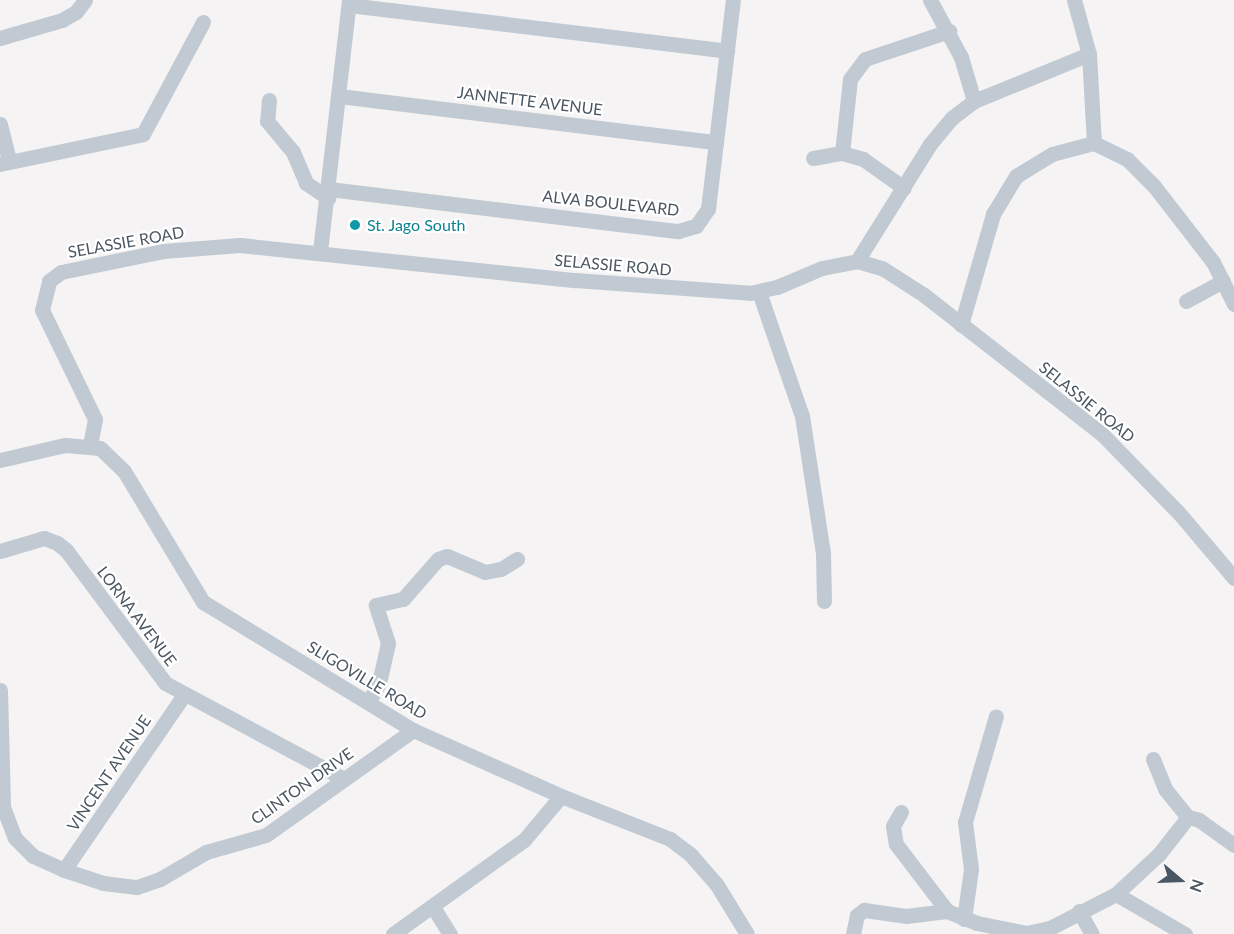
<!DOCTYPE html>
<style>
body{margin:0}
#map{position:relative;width:1234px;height:934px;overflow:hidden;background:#f5f3f3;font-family:Lato,sans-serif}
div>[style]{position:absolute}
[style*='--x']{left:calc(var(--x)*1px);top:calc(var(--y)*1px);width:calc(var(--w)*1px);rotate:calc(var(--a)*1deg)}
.minor>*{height:15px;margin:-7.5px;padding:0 7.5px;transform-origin:7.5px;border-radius:7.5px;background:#c1cad2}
.dots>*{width:16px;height:16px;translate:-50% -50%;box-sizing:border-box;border:3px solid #fff;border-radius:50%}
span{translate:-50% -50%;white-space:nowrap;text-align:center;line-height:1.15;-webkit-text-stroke:4.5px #fff;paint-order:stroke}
.street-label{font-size:16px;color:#4a5661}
.culture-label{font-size:16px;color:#0d838f}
.left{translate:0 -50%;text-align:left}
.north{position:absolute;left:1150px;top:850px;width:60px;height:60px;-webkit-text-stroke:4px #fff;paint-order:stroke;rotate:109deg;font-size:16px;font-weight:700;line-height:24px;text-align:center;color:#4a5661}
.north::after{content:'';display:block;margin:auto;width:21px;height:27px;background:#4a5661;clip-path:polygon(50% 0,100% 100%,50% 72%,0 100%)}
</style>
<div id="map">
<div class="minor">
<div style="--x:930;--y:0;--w:65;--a:61.5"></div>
<div style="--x:961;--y:57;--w:46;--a:73.5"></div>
<div style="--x:1074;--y:0;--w:56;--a:74.5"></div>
<div style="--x:1089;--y:54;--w:89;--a:86.8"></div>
<div style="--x:349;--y:5;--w:381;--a:6.9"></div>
<div style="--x:0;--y:38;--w:65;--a:-16.2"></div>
<div style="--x:62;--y:20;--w:16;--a:-30"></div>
<div style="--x:76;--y:12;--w:15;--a:-53"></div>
<div style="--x:339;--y:96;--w:380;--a:7"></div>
<div style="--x:269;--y:100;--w:21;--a:95"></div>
<div style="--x:267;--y:121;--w:40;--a:50"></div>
<div style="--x:293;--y:152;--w:34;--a:67"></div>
<div style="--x:306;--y:183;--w:27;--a:34"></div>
<div style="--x:0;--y:124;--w:38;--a:76"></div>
<div style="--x:842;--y:153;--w:74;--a:-83.8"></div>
<div style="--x:850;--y:79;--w:25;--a:-53"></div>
<div style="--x:865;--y:59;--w:89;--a:-18.4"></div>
<div style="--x:813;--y:158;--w:29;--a:-10"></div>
<div style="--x:842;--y:153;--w:22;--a:16"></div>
<div style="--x:863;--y:159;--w:50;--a:35.3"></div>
<div style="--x:0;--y:164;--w:146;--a:-11.8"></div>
<div style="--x:143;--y:134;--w:127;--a:-61.8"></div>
<div style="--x:329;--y:189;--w:352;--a:6.9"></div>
<div style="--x:678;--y:231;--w:19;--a:-16"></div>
<div style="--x:696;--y:226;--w:21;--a:-55"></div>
<div style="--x:708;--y:209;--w:210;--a:-83.2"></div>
<div style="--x:320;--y:251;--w:253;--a:-83.4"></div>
<div style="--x:857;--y:261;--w:138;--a:-58"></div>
<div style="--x:930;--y:144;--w:35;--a:-50"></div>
<div style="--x:953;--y:117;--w:26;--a:-37"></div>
<div style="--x:974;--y:101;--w:124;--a:-22.2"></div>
<div style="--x:759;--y:292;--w:131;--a:70.9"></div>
<div style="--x:802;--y:416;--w:139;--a:81.3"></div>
<div style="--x:823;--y:553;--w:48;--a:88.8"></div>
<div style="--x:1186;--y:301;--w:42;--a:-28.4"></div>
<div style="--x:961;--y:325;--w:116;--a:-73.9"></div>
<div style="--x:993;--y:214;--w:44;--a:-58.8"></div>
<div style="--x:1016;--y:176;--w:42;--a:-31.4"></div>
<div style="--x:1052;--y:154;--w:43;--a:-14.7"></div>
<div style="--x:1094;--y:143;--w:37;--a:26"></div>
<div style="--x:1127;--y:159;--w:38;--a:45"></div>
<div style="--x:1154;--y:186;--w:96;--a:52.2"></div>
<div style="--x:1213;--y:262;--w:47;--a:63.4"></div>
<div style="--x:90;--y:445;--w:26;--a:-79"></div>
<div style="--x:95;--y:419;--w:121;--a:-115.9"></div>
<div style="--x:42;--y:310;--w:30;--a:-76"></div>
<div style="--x:49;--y:281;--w:15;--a:-37"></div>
<div style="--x:61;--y:272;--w:104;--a:-11.6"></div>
<div style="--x:163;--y:251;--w:77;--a:-4.5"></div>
<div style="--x:240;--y:245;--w:337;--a:6"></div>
<div style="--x:575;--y:280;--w:175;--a:4.2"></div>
<div style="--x:750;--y:293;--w:28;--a:-13"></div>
<div style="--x:777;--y:287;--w:49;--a:-22.9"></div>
<div style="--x:822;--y:268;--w:36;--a:-11"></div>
<div style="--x:857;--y:261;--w:26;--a:16"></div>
<div style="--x:882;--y:268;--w:50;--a:32.7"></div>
<div style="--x:924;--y:295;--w:227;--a:38"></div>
<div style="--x:1103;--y:435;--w:107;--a:45.8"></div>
<div style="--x:1178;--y:512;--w:87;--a:49.7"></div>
<div style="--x:0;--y:460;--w:67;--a:-13"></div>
<div style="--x:65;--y:445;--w:35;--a:5"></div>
<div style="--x:100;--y:448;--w:33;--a:44"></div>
<div style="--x:124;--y:471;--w:153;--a:58.9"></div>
<div style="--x:203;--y:602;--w:246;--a:31.4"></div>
<div style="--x:413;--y:730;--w:162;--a:24"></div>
<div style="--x:561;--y:796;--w:117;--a:21.5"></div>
<div style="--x:670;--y:839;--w:25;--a:37"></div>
<div style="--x:690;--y:854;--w:41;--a:48.9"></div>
<div style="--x:717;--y:885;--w:57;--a:58.5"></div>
<div style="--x:0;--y:551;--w:46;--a:-16.5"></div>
<div style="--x:44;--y:538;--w:14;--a:21"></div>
<div style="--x:57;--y:543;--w:11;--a:38"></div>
<div style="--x:66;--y:550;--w:166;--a:53.3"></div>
<div style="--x:165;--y:683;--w:203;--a:28.2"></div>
<div style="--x:0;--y:690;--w:117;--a:88.5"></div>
<div style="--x:3;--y:807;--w:33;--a:69"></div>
<div style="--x:15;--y:838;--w:25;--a:45"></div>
<div style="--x:33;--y:856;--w:34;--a:24"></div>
<div style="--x:64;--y:870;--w:41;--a:18.4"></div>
<div style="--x:103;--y:883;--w:34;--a:7"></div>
<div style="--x:137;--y:887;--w:24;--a:-19"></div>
<div style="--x:160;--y:879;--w:53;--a:-30.4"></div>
<div style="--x:206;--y:852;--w:62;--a:-15.8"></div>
<div style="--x:266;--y:835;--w:181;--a:-35.5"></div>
<div style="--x:369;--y:701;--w:21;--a:-61"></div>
<div style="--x:379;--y:683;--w:41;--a:-77.3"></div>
<div style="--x:388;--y:643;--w:40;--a:-108"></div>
<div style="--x:376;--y:605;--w:28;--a:-13"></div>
<div style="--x:403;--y:599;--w:53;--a:-48.8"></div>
<div style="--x:438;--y:559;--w:9;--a:-18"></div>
<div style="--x:447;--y:556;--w:41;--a:22.8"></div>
<div style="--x:485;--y:572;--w:16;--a:-11"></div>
<div style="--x:501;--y:569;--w:19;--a:-32"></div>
<div style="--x:1153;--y:759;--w:32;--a:68"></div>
<div style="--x:1165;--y:789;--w:36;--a:51"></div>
<div style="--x:1188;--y:817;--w:11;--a:15"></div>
<div style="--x:1199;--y:820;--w:43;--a:35.5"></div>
<div style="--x:901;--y:812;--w:16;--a:120"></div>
<div style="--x:893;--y:826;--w:18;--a:81"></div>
<div style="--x:896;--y:844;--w:84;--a:52.7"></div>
<div style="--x:947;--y:911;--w:32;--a:22"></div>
<div style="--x:977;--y:923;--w:50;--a:11.5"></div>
<div style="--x:1026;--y:933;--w:25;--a:-12"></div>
<div style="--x:1050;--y:928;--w:74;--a:-27.3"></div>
<div style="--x:1116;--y:894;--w:59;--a:-42.9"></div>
<div style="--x:1159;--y:854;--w:47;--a:-51.9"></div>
<div style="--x:64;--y:870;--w:211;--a:-55.6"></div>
<div style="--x:1116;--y:894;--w:80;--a:30.1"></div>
<div style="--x:433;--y:907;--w:32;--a:58"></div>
<div style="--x:1079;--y:911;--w:26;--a:61"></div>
<div style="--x:964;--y:919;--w:50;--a:-82"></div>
<div style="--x:971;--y:869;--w:47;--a:-97.3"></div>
<div style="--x:965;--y:822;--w:110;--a:-73.7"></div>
<div style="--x:393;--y:934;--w:161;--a:-35.7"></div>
<div style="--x:524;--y:840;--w:57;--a:-49.9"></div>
<div style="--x:853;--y:934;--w:19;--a:-78"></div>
<div style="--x:857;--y:915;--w:9;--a:-36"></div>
<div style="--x:864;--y:910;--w:42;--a:8.1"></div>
<div style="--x:906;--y:916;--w:41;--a:-7"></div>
</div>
<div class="dots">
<div style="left:355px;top:225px;background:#0f9aa8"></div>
</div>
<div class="street-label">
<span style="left:530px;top:101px;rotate:7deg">JANNETTE AVENUE</span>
<span style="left:611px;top:203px;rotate:6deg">ALVA BOULEVARD</span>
<span style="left:126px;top:242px;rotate:-10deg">SELASSIE ROAD</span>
<span style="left:613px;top:265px;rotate:5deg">SELASSIE ROAD</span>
<span style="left:1087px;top:402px;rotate:39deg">SELASSIE ROAD</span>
<span style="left:137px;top:616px;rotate:53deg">LORNA AVENUE</span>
<span style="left:367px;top:680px;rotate:31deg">SLIGOVILLE ROAD</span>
<span style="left:109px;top:773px;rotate:-56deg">VINCENT AVENUE</span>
<span style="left:302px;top:786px;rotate:-35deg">CLINTON DRIVE</span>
</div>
<div class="culture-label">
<span class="left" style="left:367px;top:225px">St. Jago South</span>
</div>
<div class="north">N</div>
</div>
